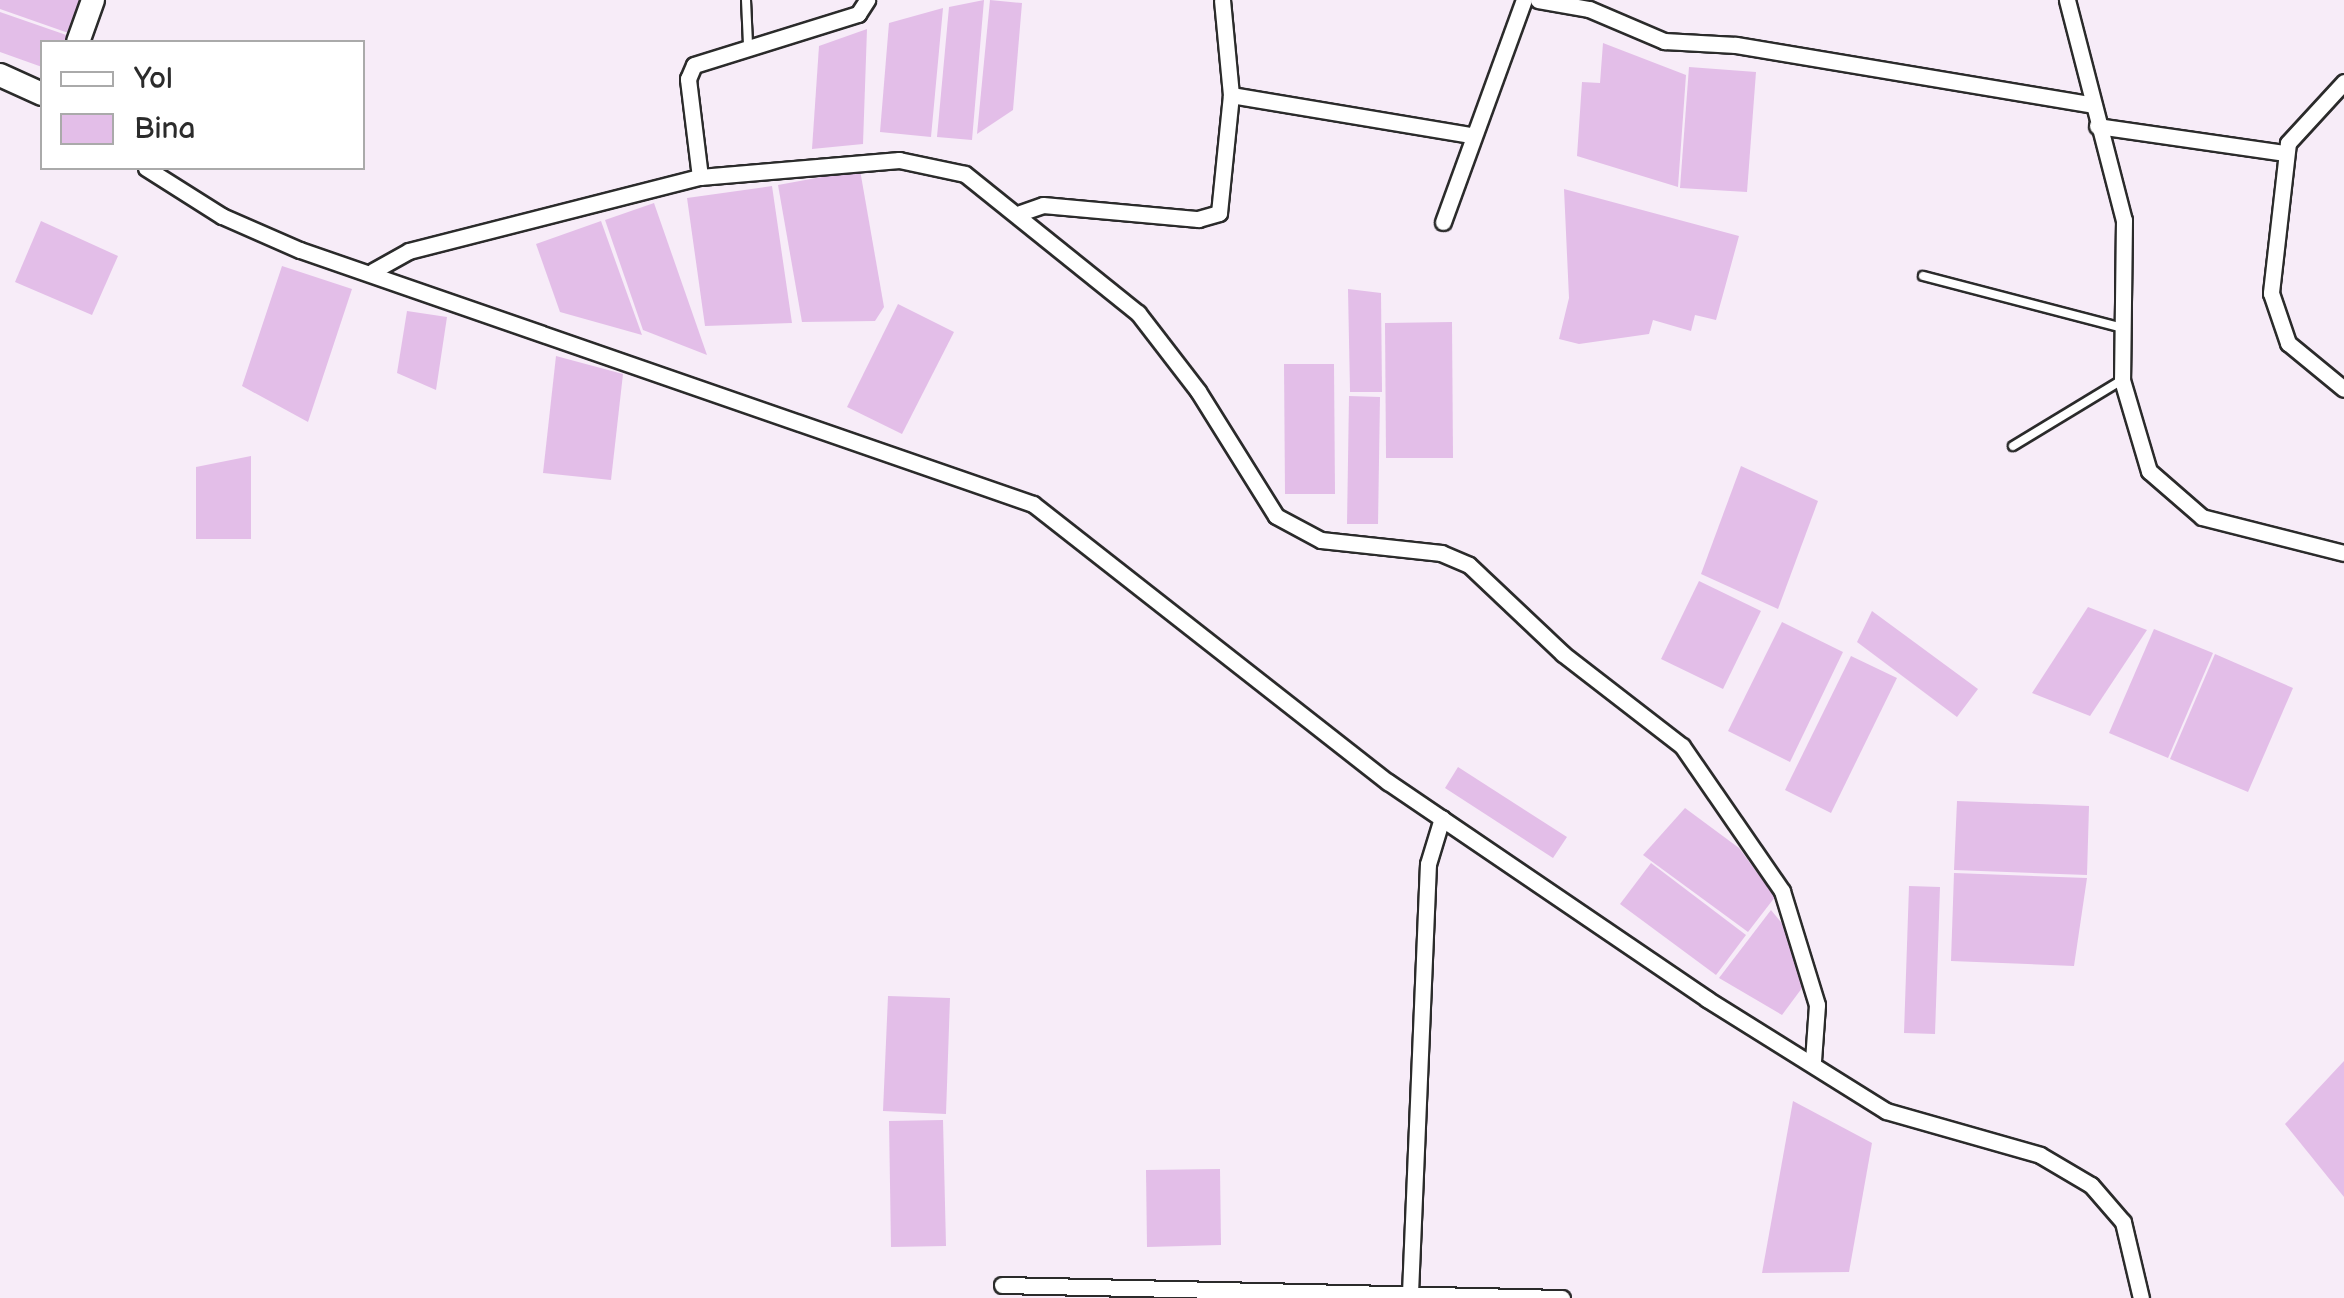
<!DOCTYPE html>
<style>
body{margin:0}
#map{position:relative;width:2344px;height:1298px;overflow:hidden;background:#f7ecf8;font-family:"Balsamiq Sans",sans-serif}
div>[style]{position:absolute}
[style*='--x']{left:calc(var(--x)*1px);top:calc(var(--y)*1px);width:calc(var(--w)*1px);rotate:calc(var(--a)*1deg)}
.building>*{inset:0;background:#e3bee8}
.roads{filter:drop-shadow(2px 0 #2b2b2b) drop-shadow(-2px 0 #2b2b2b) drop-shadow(0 2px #2b2b2b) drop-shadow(0 -2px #2b2b2b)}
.lane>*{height:8px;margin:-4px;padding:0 4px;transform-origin:4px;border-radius:4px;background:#fff}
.street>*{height:15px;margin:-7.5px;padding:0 7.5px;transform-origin:7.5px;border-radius:7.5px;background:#fff}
.secondary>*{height:22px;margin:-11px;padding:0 11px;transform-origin:11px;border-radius:11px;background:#fff}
span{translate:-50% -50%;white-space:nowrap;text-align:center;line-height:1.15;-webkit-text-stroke:10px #fff;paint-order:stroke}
.legend{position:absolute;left:40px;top:40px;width:325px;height:130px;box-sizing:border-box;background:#fff;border:2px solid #aaa;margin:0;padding:12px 18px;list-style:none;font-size:30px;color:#2b2b2b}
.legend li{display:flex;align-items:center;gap:20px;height:50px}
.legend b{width:50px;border:2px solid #aaa}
</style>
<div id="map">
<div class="building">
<div style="clip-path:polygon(0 0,89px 0,77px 36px,0 9px)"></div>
<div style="clip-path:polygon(984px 0,972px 140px,937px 137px,949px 7px)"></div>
<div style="clip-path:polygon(990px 0,1022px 3px,1013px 110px,977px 134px)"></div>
<div style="clip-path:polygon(943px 8px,931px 137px,880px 132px,889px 23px)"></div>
<div style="clip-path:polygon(0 12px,72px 37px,70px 42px,42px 42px,42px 67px,0 52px)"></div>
<div style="clip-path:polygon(867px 29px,863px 144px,812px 149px,819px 46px)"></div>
<div style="clip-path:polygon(1603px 43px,1686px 75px,1678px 187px,1577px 156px,1582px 82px,1600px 83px)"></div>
<div style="clip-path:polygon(1689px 67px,1756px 72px,1747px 192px,1680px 188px)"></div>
<div style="clip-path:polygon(860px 170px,884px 307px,875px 321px,802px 322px,778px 185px)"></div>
<div style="clip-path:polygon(772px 186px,792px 323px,705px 326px,687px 198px)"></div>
<div style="clip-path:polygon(1564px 189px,1739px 236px,1716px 320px,1695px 315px,1691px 331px,1653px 320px,1649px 334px,1579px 344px,1559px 339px,1569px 298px)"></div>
<div style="clip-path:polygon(654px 203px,707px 355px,643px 330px,605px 220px)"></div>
<div style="clip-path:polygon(41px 221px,118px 256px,92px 315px,15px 282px)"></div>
<div style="clip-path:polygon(601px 221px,642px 335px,560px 312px,536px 244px)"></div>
<div style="clip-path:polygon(282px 266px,352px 289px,308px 422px,242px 386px)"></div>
<div style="clip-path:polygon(1348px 289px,1381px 293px,1382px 392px,1350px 392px)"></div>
<div style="clip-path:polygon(898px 304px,954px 332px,902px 434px,847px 407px)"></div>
<div style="clip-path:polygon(407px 311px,447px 317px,436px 390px,397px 373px)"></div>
<div style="clip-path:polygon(1452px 322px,1453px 458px,1386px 458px,1385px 323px)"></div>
<div style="clip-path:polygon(556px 356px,623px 374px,611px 480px,543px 473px)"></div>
<div style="clip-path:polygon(1284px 364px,1334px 364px,1335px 494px,1285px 494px)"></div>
<div style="clip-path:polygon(1349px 396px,1380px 397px,1378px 524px,1347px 524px)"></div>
<div style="clip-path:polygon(251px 456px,251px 539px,196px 539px,196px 467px)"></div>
<div style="clip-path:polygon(1741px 466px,1818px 501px,1778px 609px,1701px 574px)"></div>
<div style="clip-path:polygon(1699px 581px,1761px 611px,1723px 689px,1661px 659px)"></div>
<div style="clip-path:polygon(2088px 607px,2147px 630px,2090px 716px,2032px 693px)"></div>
<div style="clip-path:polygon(1872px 611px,1978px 689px,1957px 717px,1857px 642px)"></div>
<div style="clip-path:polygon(1782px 622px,1843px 652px,1790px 762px,1728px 731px)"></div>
<div style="clip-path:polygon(2154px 629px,2213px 653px,2168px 758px,2109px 733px)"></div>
<div style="clip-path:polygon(2215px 654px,2293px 688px,2248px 792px,2170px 759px)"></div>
<div style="clip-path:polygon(1851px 656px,1897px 678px,1831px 813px,1785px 790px)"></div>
<div style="clip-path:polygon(1458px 767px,1567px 837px,1553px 858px,1445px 788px)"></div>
<div style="clip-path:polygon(1957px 801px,2089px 806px,2087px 875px,1954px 870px)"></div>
<div style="clip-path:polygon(1685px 808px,1739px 848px,1775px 897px,1748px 932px,1643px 855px)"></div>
<div style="clip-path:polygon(1651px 863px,1746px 935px,1716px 975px,1620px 904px)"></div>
<div style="clip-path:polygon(1954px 873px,2087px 878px,2074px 966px,1951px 961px)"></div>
<div style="clip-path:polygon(1909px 886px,1940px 887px,1935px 1034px,1904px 1033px)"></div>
<div style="clip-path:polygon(1771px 910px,1794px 938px,1805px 984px,1782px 1015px,1719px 978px)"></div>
<div style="clip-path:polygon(888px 996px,950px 998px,946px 1114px,883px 1111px)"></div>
<div style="clip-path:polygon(2344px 1061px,2344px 1197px,2285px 1124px)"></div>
<div style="clip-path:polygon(1793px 1101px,1872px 1143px,1849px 1272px,1762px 1273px)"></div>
<div style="clip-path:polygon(943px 1120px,946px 1246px,891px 1247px,889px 1121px)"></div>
<div style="clip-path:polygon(1220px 1169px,1221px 1245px,1147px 1247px,1146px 1170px)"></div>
</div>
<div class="roads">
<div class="lane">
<div style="--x:746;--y:0;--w:44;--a:87.4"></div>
<div style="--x:1923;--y:276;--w:206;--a:14.6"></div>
<div style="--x:2013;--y:446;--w:127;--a:-31.2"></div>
</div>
<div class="street">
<div style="--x:1538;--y:0;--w:52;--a:10"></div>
<div style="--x:1589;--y:9;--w:82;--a:23.1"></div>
<div style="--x:1664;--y:41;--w:72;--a:3.2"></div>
<div style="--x:1736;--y:45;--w:359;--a:9.5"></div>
<div style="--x:2067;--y:0;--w:227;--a:75.5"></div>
<div style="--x:2124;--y:220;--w:160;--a:90.7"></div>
<div style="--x:2122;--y:380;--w:95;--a:73.5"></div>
<div style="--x:2149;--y:471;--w:70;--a:41"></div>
<div style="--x:2202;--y:517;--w:146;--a:14.2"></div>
<div style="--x:2344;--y:82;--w:83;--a:132.6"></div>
<div style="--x:2288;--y:143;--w:151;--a:96.5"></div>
<div style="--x:2271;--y:293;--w:53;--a:71.2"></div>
<div style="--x:2288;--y:343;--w:72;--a:39.4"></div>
<div style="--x:1231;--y:95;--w:242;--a:9.5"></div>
<div style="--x:2097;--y:126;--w:190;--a:8.2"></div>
<div style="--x:146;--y:168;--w:90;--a:32.3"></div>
<div style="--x:222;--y:216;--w:85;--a:23.6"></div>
<div style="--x:300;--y:250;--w:776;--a:19.11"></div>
<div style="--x:1033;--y:504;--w:451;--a:38.1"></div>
<div style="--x:1388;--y:782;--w:386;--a:34.2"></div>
<div style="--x:1707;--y:999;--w:211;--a:32"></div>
<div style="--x:1886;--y:1111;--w:160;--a:15.9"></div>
<div style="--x:2040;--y:1155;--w:59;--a:30.5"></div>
<div style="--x:2091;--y:1185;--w:49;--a:49.1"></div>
<div style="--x:2123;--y:1222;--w:78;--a:76.7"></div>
<div style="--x:700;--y:177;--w:99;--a:-97"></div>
<div style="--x:688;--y:79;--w:15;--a:-67"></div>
<div style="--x:694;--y:65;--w:172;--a:-17.3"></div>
<div style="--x:858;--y:14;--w:17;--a:-57"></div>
<div style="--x:1020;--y:213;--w:24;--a:-19"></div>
<div style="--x:1043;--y:205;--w:156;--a:5.2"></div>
<div style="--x:1198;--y:219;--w:22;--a:-16"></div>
<div style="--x:1219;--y:213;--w:119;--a:-84.2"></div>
<div style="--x:1231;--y:95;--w:95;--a:-95.4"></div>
<div style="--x:1443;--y:222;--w:236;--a:-70"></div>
<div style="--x:373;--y:271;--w:41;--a:-29.1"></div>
<div style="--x:409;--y:251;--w:300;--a:-14.3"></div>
<div style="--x:700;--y:177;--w:200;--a:-4.9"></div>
<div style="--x:899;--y:160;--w:67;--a:12"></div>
<div style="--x:965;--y:174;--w:222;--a:38.8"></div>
<div style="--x:1138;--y:313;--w:98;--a:52.4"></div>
<div style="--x:1198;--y:391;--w:147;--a:58"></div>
<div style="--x:1276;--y:516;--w:51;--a:28.1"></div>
<div style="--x:1321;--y:540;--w:121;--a:6.2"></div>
<div style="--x:1441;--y:553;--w:30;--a:23"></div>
<div style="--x:1469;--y:565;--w:129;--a:43.4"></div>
<div style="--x:1563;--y:654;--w:150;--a:37.7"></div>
<div style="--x:1682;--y:746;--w:176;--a:55.4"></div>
<div style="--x:1782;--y:891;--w:119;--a:72.9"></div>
<div style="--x:1817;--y:1005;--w:56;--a:94.1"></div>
<div style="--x:1002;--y:1285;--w:560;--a:1.33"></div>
<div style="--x:1410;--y:1293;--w:429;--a:-87.6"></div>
<div style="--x:1428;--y:864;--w:48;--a:-73.1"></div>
</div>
<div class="secondary">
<div style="--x:78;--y:42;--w:45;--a:-70.3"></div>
<div style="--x:0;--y:75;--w:46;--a:24.3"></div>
</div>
</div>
<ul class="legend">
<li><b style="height:12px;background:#fff"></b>Yol</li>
<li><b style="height:28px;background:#e3bee8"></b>Bina</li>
</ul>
</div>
